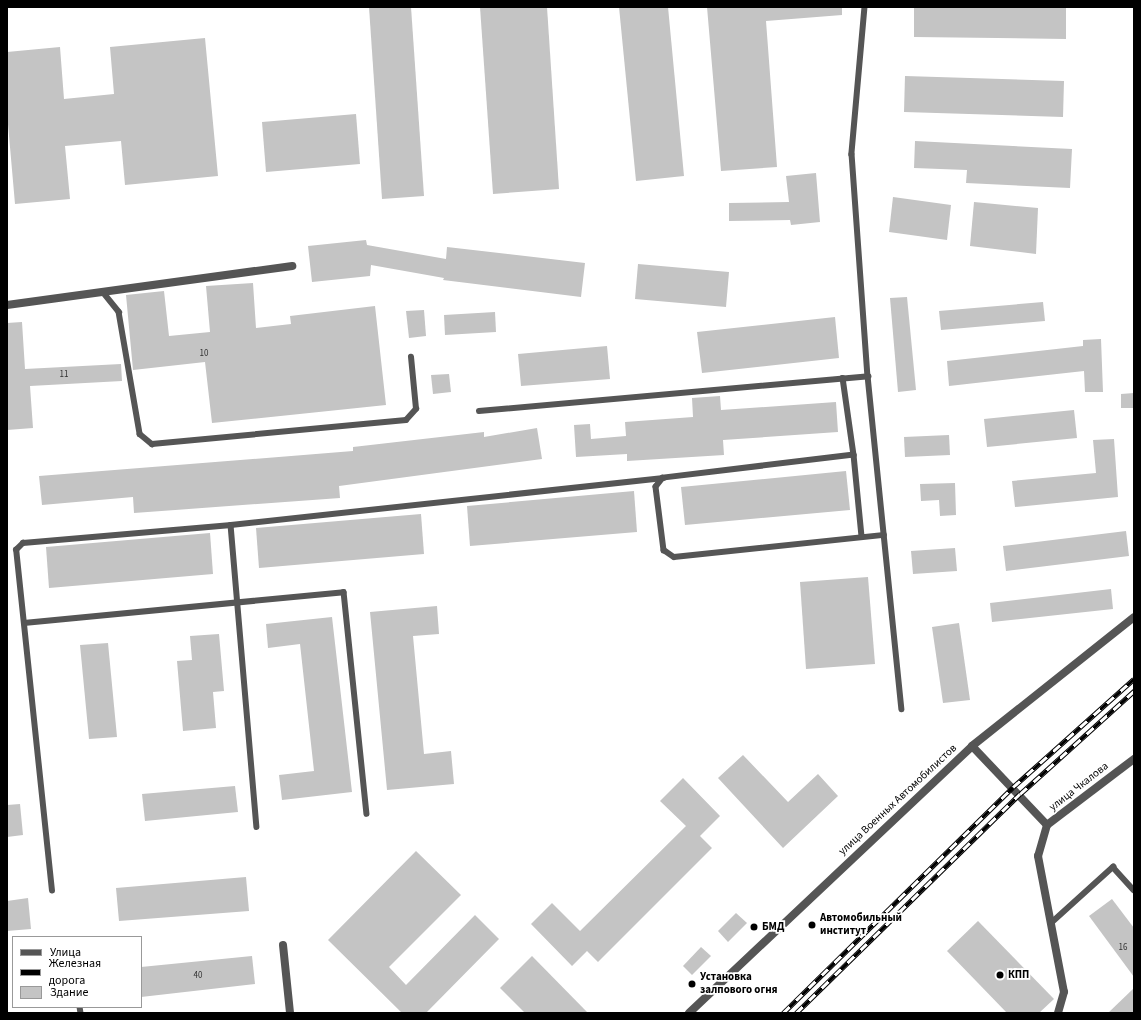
<!DOCTYPE html>
<meta charset="utf-8">
<style>
body{margin:0}
#map{position:relative;width:1141px;height:1020px;overflow:hidden;background:#fff;font-family:"Source Sans 3",sans-serif}
div>[style]{position:absolute}
[style*='--x']{left:calc(var(--x)*1px);top:calc(var(--y)*1px);width:calc(var(--w)*1px);rotate:calc(var(--a)*1deg)}
.building>*{inset:0;background:#c4c4c4}
.service>*{height:5.5px;margin:-2.75px;padding:0 2.75px;transform-origin:2.75px;border-radius:2.75px;background:#555}
.minor>*{height:8px;margin:-4px;padding:0 4px;transform-origin:4px;border-radius:4px;background:#555}
.tertiary>*{height:8px;margin:-4px;padding:0 4px;transform-origin:4px;border-radius:4px;background:#555}
.rail>*{height:4.5px;margin-top:-2.25px;transform-origin:0;background:repeating-linear-gradient(90deg,#fff 0 9px,#000 0 18px);box-sizing:border-box;border-block:1px solid #000}
.dots>*{width:11px;height:11px;translate:-50% -50%;box-sizing:border-box;border:2px solid #fff;border-radius:50%}
span{translate:-50% -50%;white-space:nowrap;text-align:center;line-height:1.15;-webkit-text-stroke:3.5px #fff;paint-order:stroke}
.number-label{font-size:9px;color:#313131}
.number-label span{-webkit-text-stroke-width:0}
.street-label{font-size:11px;color:#000}
.poi-label{font-size:11px;color:#000;font-weight:700}
.left{translate:0 -50%;text-align:left}
.frame{position:absolute;inset:0;border:8px solid #000;pointer-events:none}
.legend{position:absolute;left:12px;top:936px;width:130px;height:72px;box-sizing:border-box;background:#fff;border:1px solid #999;margin:0;padding:5px 7px;list-style:none;font-size:12px;color:#000}
.legend li{display:flex;align-items:center;gap:8px;height:20px}
.legend b{width:20px;border:1px solid #999}
</style>
<div id="map">
<div class="building">
<div style="clip-path:polygon(369px 7px,411px 7px,424px 196px,382px 199px)"></div>
<div style="clip-path:polygon(480px 7px,547px 7px,559px 189px,493px 194px)"></div>
<div style="clip-path:polygon(619px 7px,668px 7px,684px 176px,636px 181px)"></div>
<div style="clip-path:polygon(707px 7px,842px 7px,842px 15px,766px 21px,777px 167px,721px 171px)"></div>
<div style="clip-path:polygon(914px 7px,1066px 7px,1066px 39px,914px 37px)"></div>
<div style="clip-path:polygon(205px 38px,218px 176px,125px 185px,121px 141px,65px 146px,70px 199px,15px 204px,7px 113px,7px 52px,60px 47px,64px 99px,114px 94px,110px 47px)"></div>
<div style="clip-path:polygon(905px 76px,1064px 81px,1063px 117px,904px 112px)"></div>
<div style="clip-path:polygon(356px 114px,360px 164px,266px 172px,262px 122px)"></div>
<div style="clip-path:polygon(915px 141px,1072px 149px,1070px 188px,966px 183px,967px 170px,914px 168px)"></div>
<div style="clip-path:polygon(816px 173px,820px 222px,791px 225px,790px 220px,729px 221px,729px 203px,789px 202px,786px 176px)"></div>
<div style="clip-path:polygon(893px 197px,951px 205px,947px 240px,889px 232px)"></div>
<div style="clip-path:polygon(974px 202px,1038px 208px,1036px 254px,970px 246px)"></div>
<div style="clip-path:polygon(366px 240px,367px 245px,446px 259px,447px 247px,585px 263px,581px 297px,443px 280px,444px 278px,371px 265px,370px 276px,312px 282px,308px 246px)"></div>
<div style="clip-path:polygon(638px 264px,729px 272px,726px 307px,635px 299px)"></div>
<div style="clip-path:polygon(253px 283px,256px 328px,291px 324px,290px 316px,375px 306px,386px 405px,212px 423px,205px 362px,133px 370px,126px 295px,164px 291px,169px 336px,210px 332px,206px 286px)"></div>
<div style="clip-path:polygon(907px 297px,916px 390px,898px 392px,890px 298px)"></div>
<div style="clip-path:polygon(1043px 302px,1045px 321px,941px 330px,939px 311px)"></div>
<div style="clip-path:polygon(424px 310px,426px 336px,409px 338px,406px 311px)"></div>
<div style="clip-path:polygon(495px 312px,496px 332px,445px 335px,444px 315px)"></div>
<div style="clip-path:polygon(835px 317px,839px 358px,702px 373px,697px 332px)"></div>
<div style="clip-path:polygon(22px 322px,25px 369px,121px 364px,122px 381px,30px 386px,33px 428px,7px 430px,7px 323px)"></div>
<div style="clip-path:polygon(1101px 339px,1103px 392px,1085px 392px,1084px 371px,949px 386px,947px 361px,1083px 346px,1083px 340px)"></div>
<div style="clip-path:polygon(607px 346px,610px 379px,521px 386px,518px 354px)"></div>
<div style="clip-path:polygon(449px 374px,451px 392px,433px 394px,431px 375px)"></div>
<div style="clip-path:polygon(1134px 393px,1134px 408px,1121px 408px,1121px 394px)"></div>
<div style="clip-path:polygon(720px 396px,721px 410px,836px 402px,838px 432px,723px 440px,724px 455px,627px 461px,627px 454px,576px 457px,574px 425px,590px 424px,591px 439px,626px 436px,625px 422px,693px 417px,692px 398px)"></div>
<div style="clip-path:polygon(1074px 410px,1077px 438px,987px 447px,984px 419px)"></div>
<div style="clip-path:polygon(537px 428px,542px 459px,339px 486px,340px 498px,134px 513px,133px 497px,42px 505px,39px 476px,353px 451px,353px 447px,484px 432px,484px 437px)"></div>
<div style="clip-path:polygon(949px 435px,950px 455px,905px 457px,904px 437px)"></div>
<div style="clip-path:polygon(1114px 439px,1118px 497px,1015px 507px,1012px 481px,1096px 473px,1093px 440px)"></div>
<div style="clip-path:polygon(846px 471px,850px 510px,685px 525px,681px 487px)"></div>
<div style="clip-path:polygon(955px 483px,956px 515px,940px 516px,939px 500px,921px 501px,920px 484px)"></div>
<div style="clip-path:polygon(634px 491px,637px 532px,470px 546px,467px 506px)"></div>
<div style="clip-path:polygon(421px 514px,424px 554px,259px 568px,256px 528px)"></div>
<div style="clip-path:polygon(1126px 531px,1129px 556px,1006px 571px,1003px 546px)"></div>
<div style="clip-path:polygon(210px 533px,213px 574px,49px 588px,46px 547px)"></div>
<div style="clip-path:polygon(955px 548px,957px 571px,913px 574px,911px 551px)"></div>
<div style="clip-path:polygon(868px 577px,875px 664px,806px 669px,800px 582px)"></div>
<div style="clip-path:polygon(1111px 589px,1113px 609px,992px 622px,990px 603px)"></div>
<div style="clip-path:polygon(437px 606px,439px 634px,413px 636px,424px 754px,451px 751px,454px 784px,387px 790px,370px 612px)"></div>
<div style="clip-path:polygon(332px 617px,352px 792px,282px 800px,279px 775px,314px 771px,300px 644px,268px 648px,266px 624px)"></div>
<div style="clip-path:polygon(959px 623px,970px 700px,943px 703px,932px 627px)"></div>
<div style="clip-path:polygon(219px 634px,224px 691px,213px 692px,216px 728px,183px 731px,177px 661px,192px 660px,190px 636px)"></div>
<div style="clip-path:polygon(108px 643px,117px 737px,89px 739px,80px 645px)"></div>
<div style="clip-path:polygon(743px 755px,788px 802px,818px 774px,838px 796px,783px 848px,718px 778px)"></div>
<div style="clip-path:polygon(683px 778px,720px 816px,700px 836px,712px 848px,598px 962px,587px 951px,572px 966px,531px 924px,552px 903px,580px 931px,686px 826px,660px 801px)"></div>
<div style="clip-path:polygon(235px 786px,238px 812px,145px 821px,142px 794px)"></div>
<div style="clip-path:polygon(20px 804px,23px 835px,7px 837px,7px 805px)"></div>
<div style="clip-path:polygon(416px 851px,461px 895px,389px 967px,406px 985px,475px 915px,499px 939px,426px 1013px,402px 1013px,328px 940px)"></div>
<div style="clip-path:polygon(246px 877px,249px 911px,119px 921px,116px 888px)"></div>
<div style="clip-path:polygon(28px 898px,31px 929px,7px 931px,7px 901px)"></div>
<div style="clip-path:polygon(1112px 899px,1134px 928px,1134px 977px,1089px 916px)"></div>
<div style="clip-path:polygon(736px 913px,747px 923px,728px 942px,718px 931px)"></div>
<div style="clip-path:polygon(978px 921px,1054px 999px,1039px 1013px,1007px 1013px,947px 951px)"></div>
<div style="clip-path:polygon(701px 947px,711px 956px,692px 975px,683px 966px)"></div>
<div style="clip-path:polygon(252px 956px,255px 984px,141px 997px,141px 967px)"></div>
<div style="clip-path:polygon(532px 956px,588px 1013px,525px 1013px,500px 988px)"></div>
<div style="clip-path:polygon(1134px 988px,1134px 1013px,1108px 1013px)"></div>
</div>
<div class="service">
<div style="--x:865;--y:7;--w:148;--a:95.1"></div>
<div style="--x:852;--y:154;--w:223;--a:85.9"></div>
<div style="--x:868;--y:376;--w:335;--a:84.2"></div>
<div style="--x:103;--y:292;--w:26;--a:51"></div>
<div style="--x:119;--y:312;--w:124;--a:80.2"></div>
<div style="--x:140;--y:434;--w:16;--a:40"></div>
<div style="--x:152;--y:444;--w:255;--a:-5.4"></div>
<div style="--x:406;--y:420;--w:15;--a:-48"></div>
<div style="--x:416;--y:409;--w:52;--a:-95.5"></div>
<div style="--x:843;--y:378;--w:78;--a:81.9"></div>
<div style="--x:854;--y:455;--w:192;--a:173.1"></div>
<div style="--x:663;--y:478;--w:11;--a:128"></div>
<div style="--x:656;--y:487;--w:64;--a:82.8"></div>
<div style="--x:664;--y:550;--w:12;--a:35"></div>
<div style="--x:674;--y:557;--w:211;--a:-6"></div>
<div style="--x:479;--y:411;--w:391;--a:-5.1"></div>
<div style="--x:854;--y:455;--w:82;--a:84.4"></div>
<div style="--x:231;--y:525;--w:303;--a:85.1"></div>
<div style="--x:24;--y:623;--w:321;--a:-5.5"></div>
<div style="--x:344;--y:592;--w:223;--a:84.1"></div>
<div style="--x:52;--y:891;--w:343;--a:-96"></div>
<div style="--x:16;--y:550;--w:10;--a:-45"></div>
<div style="--x:23;--y:543;--w:209;--a:-4.9"></div>
<div style="--x:231;--y:525;--w:435;--a:-6.2"></div>
<div style="--x:1051;--y:923;--w:84;--a:-42.1"></div>
<div style="--x:1113;--y:867;--w:31;--a:48"></div>
<div style="--x:80;--y:1007;--w:6;--a:81"></div>
</div>
<div class="minor">
<div style="--x:7;--y:305;--w:288;--a:-7.8"></div>
<div style="--x:1047;--y:825;--w:32;--a:106"></div>
<div style="--x:1038;--y:856;--w:138;--a:79.2"></div>
<div style="--x:1064;--y:992;--w:22;--a:106"></div>
<div style="--x:283;--y:945;--w:68;--a:84.1"></div>
</div>
<div class="tertiary">
<div style="--x:972;--y:746;--w:109;--a:46.5"></div>
<div style="--x:1047;--y:825;--w:109;--a:-37.2"></div>
<div style="--x:689;--y:1013;--w:389;--a:-43.3"></div>
<div style="--x:972;--y:746;--w:207;--a:-38.5"></div>
</div>
<div class="rail">
<div style="--x:783;--y:1013;--w:322;--a:-44.5"></div>
<div style="--x:1013;--y:787;--w:162;--a:-41.8"></div>
<div style="--x:796;--y:1013;--w:313;--a:-44.4"></div>
<div style="--x:1020;--y:794;--w:154;--a:-42.1"></div>
</div>
<div class="dots">
<div style="left:812px;top:925px;background:#000"></div>
<div style="left:754px;top:927px;background:#000"></div>
<div style="left:1000px;top:975px;background:#000"></div>
<div style="left:692px;top:984px;background:#000"></div>
</div>
<div class="number-label">
<span style="left:204px;top:354px">10</span>
<span style="left:64px;top:375px">11</span>
<span style="left:1123px;top:948px">16</span>
<span style="left:198px;top:976px">40</span>
</div>
<div class="street-label">
<span style="left:1079px;top:787px;rotate:-38deg">улица Чкалова</span>
<span style="left:898px;top:800px;rotate:-43deg">улица Военных Автомобилистов</span>
</div>
<div class="poi-label">
<span class="left" style="left:820px;top:925px">Автомобильный<br>институт</span>
<span class="left" style="left:762px;top:927px">БМД</span>
<span class="left" style="left:1008px;top:975px">КПП</span>
<span class="left" style="left:700px;top:984px">Установка<br>залпового огня</span>
</div>
<div class="frame"></div>
<ul class="legend">
<li><b style="height:5px;background:#555"></b>Улица</li>
<li><b style="height:5px;background:#000"></b>Железная дорога</li>
<li><b style="height:11px;background:#c4c4c4"></b>Здание</li>
</ul>
</div>
